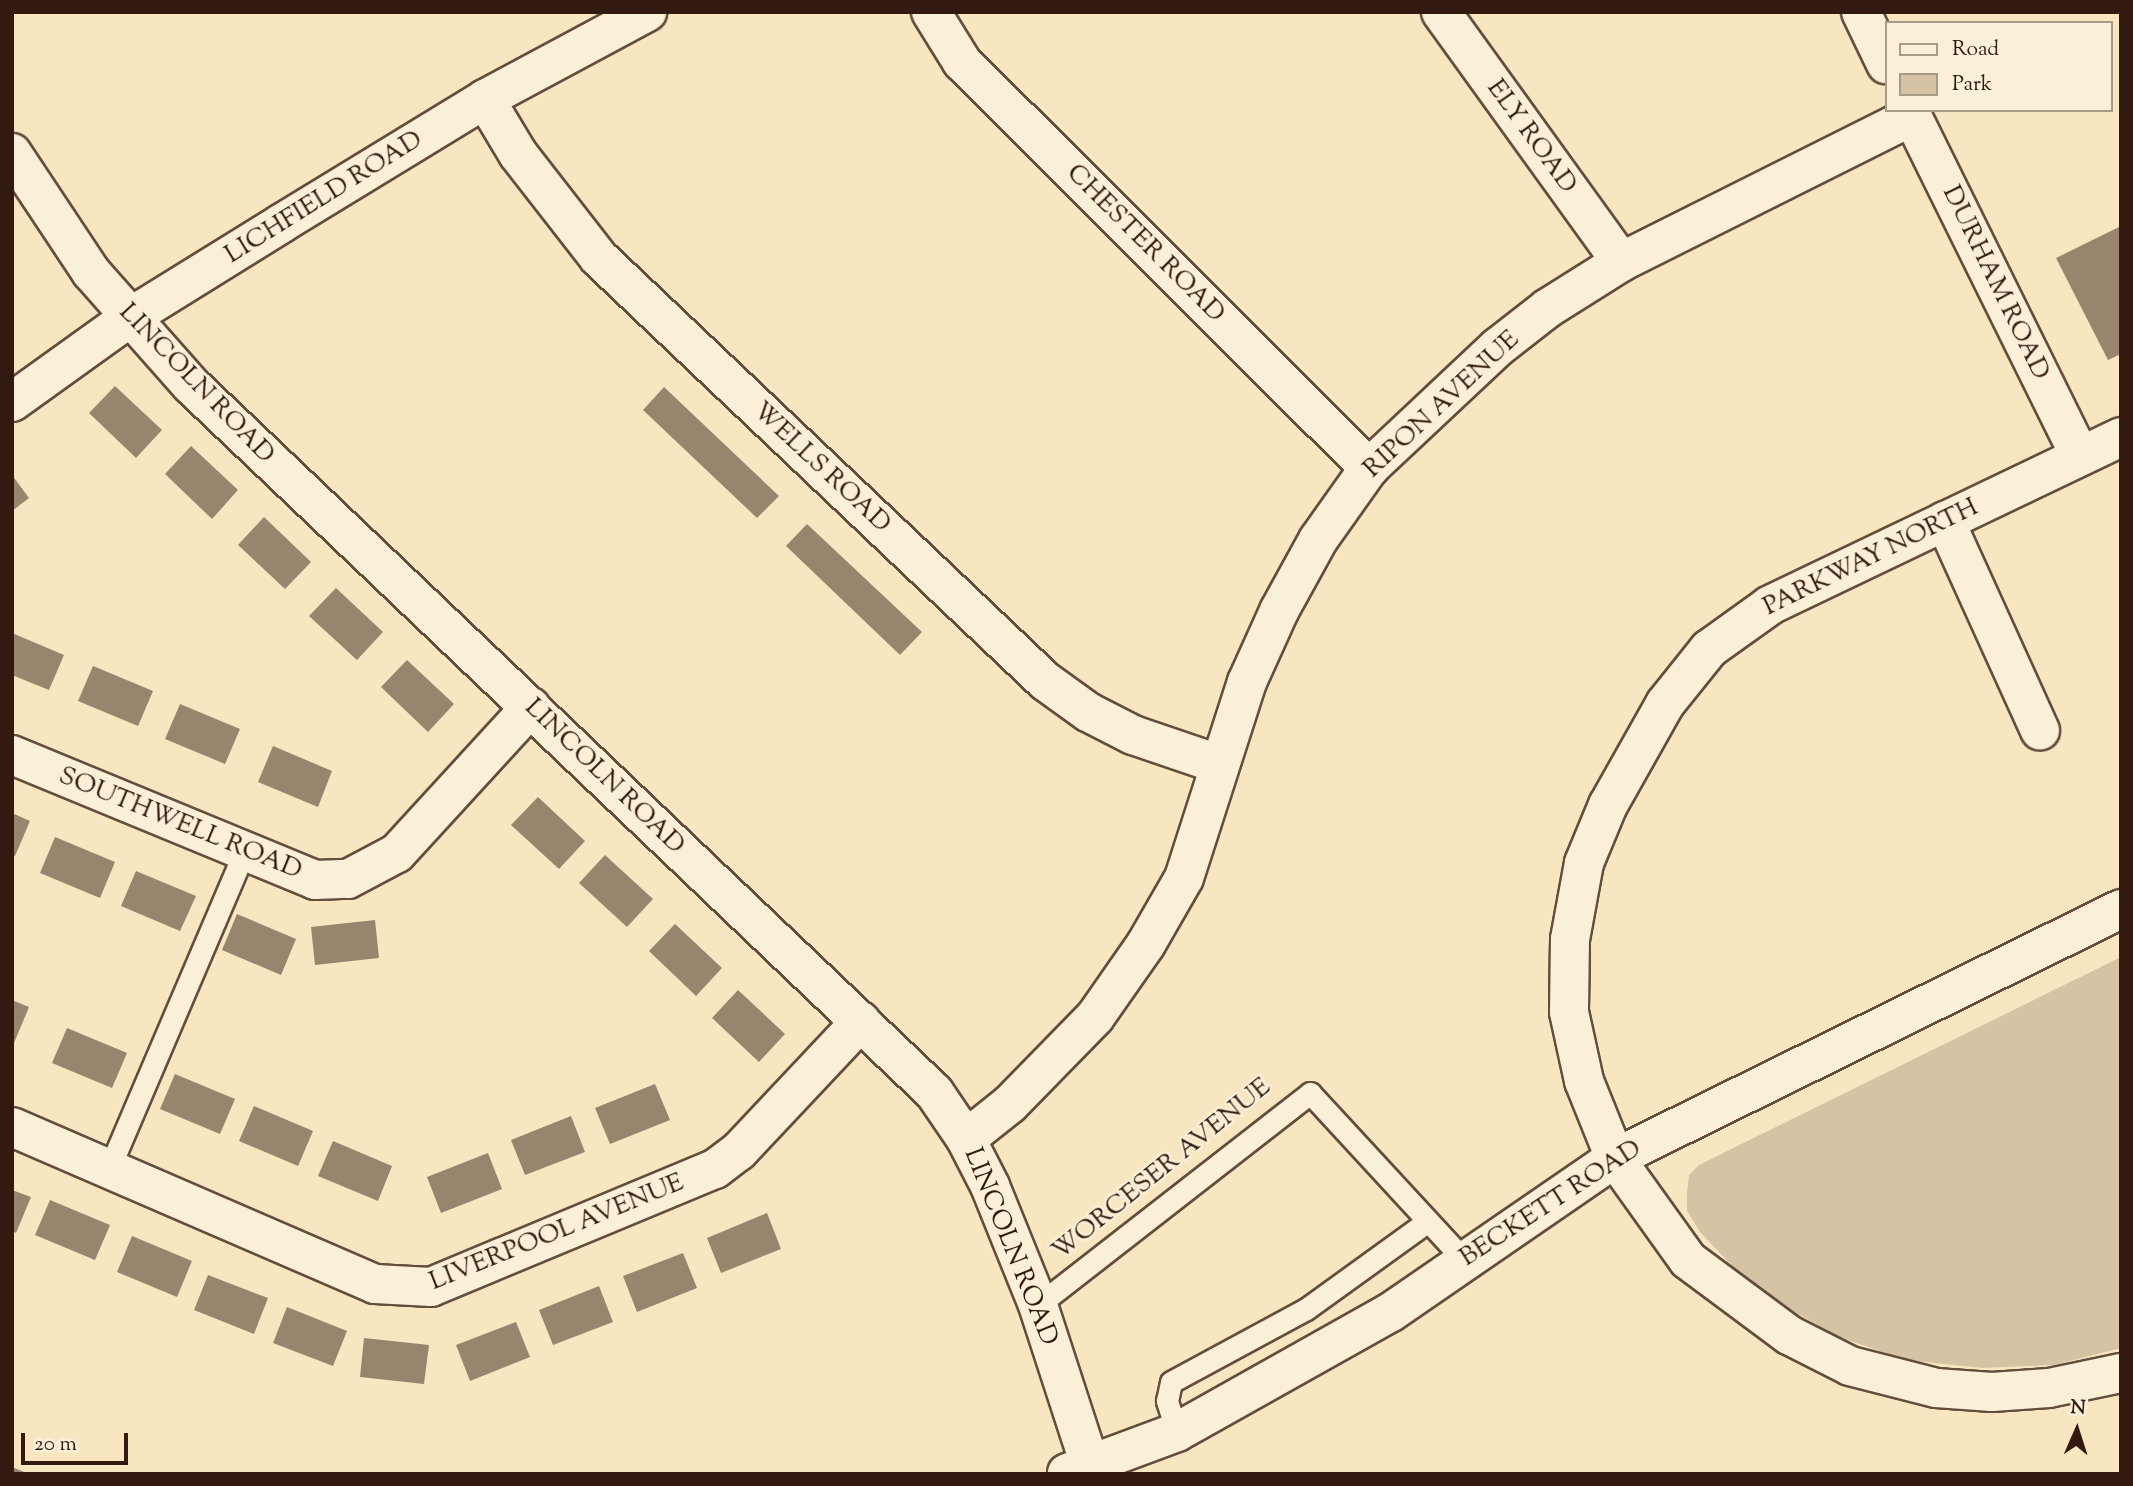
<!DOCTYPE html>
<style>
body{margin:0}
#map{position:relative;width:2133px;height:1486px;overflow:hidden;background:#f8e6c1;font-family:"Sorts Mill Goudy",serif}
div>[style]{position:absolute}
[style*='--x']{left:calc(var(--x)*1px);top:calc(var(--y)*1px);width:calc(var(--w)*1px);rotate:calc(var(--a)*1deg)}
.green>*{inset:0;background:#d6c3a3}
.building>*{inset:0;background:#99846d}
.roads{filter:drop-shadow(2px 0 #644d3d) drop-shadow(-2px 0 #644d3d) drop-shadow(0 2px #644d3d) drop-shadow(0 -2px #644d3d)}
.service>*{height:21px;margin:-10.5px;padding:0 10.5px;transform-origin:10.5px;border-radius:10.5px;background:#faefd7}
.minor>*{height:38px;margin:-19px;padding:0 19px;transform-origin:19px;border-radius:19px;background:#faefd7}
span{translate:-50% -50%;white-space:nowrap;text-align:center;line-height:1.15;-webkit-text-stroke:5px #faefd7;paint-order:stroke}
.street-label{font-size:26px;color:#321a11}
.frame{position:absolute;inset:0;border:14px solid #321a11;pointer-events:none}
.legend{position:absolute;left:1885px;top:21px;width:228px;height:91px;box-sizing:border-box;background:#faefd7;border:2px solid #aa9a88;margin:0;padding:9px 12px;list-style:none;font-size:21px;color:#321a11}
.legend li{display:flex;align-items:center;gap:14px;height:35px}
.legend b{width:35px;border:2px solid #aa9a88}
.north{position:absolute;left:2042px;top:1395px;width:70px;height:70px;-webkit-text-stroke:5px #faefd7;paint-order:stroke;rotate:3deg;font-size:19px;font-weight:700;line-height:28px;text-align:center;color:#321a11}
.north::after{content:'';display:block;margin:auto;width:24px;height:32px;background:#321a11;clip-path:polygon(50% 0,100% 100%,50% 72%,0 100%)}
.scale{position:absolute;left:21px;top:1433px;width:107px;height:32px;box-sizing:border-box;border:4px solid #321a11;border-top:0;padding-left:9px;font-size:21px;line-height:24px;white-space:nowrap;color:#321a11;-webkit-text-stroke:5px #faefd7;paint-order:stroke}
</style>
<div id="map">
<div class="green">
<div style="clip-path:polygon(2121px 957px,2121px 1348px,2054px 1365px,1982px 1368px,1906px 1360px,1842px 1338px,1778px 1303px,1732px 1266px,1700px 1232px,1687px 1211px,1687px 1193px,1689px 1175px,1699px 1165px)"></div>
</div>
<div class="building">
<div style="clip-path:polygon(2121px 226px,2121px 354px,2108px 360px,2056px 258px)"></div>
<div style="clip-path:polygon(115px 386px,162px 430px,136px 458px,89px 413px)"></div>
<div style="clip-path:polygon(664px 387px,779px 496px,757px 518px,643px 410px)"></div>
<div style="clip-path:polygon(191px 446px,238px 490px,212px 519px,165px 474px)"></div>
<div style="clip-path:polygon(12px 475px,29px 498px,12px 511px)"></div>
<div style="clip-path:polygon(264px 517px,311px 562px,285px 589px,238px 545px)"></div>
<div style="clip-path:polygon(807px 524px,922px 632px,900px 655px,786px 546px)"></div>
<div style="clip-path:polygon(336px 588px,383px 632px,357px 660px,309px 616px)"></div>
<div style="clip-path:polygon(12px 633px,64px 655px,49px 690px,12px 675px)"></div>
<div style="clip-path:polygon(407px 660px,454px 704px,428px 732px,381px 687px)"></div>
<div style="clip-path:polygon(93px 666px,153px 691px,138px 726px,78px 701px)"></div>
<div style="clip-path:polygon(180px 704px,240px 729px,225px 764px,165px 739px)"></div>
<div style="clip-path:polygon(273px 746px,332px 771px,318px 807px,258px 782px)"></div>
<div style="clip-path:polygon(538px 797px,585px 841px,559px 869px,511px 825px)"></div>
<div style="clip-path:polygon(12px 813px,30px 821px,15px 856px,12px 855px)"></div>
<div style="clip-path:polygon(55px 837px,115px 862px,100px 898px,40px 873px)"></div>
<div style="clip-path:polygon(605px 855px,653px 899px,627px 927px,579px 883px)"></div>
<div style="clip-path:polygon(136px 871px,196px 896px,180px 931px,121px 906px)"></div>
<div style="clip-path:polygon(237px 914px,296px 939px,281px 975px,222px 950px)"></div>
<div style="clip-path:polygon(375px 920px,379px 958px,315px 965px,311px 927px)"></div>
<div style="clip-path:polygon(675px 924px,722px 968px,696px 996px,649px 951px)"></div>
<div style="clip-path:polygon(738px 990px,785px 1034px,759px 1062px,712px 1018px)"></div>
<div style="clip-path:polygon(12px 1000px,29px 1007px,14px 1043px,12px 1042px)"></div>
<div style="clip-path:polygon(67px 1028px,127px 1053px,112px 1088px,52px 1063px)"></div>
<div style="clip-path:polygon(175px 1074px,235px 1099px,220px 1134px,160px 1109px)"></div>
<div style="clip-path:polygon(655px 1084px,670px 1120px,610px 1144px,595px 1108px)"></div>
<div style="clip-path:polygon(254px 1106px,313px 1131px,298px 1166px,239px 1141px)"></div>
<div style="clip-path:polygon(571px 1116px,585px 1152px,525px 1175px,511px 1140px)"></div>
<div style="clip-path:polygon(333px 1141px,392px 1166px,378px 1201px,318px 1176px)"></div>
<div style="clip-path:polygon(488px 1153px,502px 1189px,441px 1213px,427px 1177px)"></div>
<div style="clip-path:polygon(12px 1190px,31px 1197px,16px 1233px,12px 1231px)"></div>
<div style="clip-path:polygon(50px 1200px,110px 1225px,95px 1260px,35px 1235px)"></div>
<div style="clip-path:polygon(767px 1213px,781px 1249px,721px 1273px,707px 1238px)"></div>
<div style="clip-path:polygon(132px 1236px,192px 1261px,177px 1297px,117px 1272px)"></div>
<div style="clip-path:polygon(683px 1253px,697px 1288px,637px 1312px,623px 1276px)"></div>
<div style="clip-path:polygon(208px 1275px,268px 1298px,254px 1334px,194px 1310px)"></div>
<div style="clip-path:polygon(599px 1286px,613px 1322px,553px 1345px,539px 1310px)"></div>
<div style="clip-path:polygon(287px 1307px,347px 1331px,333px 1366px,273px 1343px)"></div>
<div style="clip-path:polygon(516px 1322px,530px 1357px,470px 1381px,456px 1345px)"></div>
<div style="clip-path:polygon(364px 1338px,429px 1345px,424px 1384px,360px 1377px)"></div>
<div style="clip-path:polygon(12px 1467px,29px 1474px,12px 1474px)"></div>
</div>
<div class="roads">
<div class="service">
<div style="--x:109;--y:1169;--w:345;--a:-66.9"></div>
<div style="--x:1038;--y:1305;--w:345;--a:-37.9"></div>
<div style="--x:1310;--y:1093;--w:226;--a:47.3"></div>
<div style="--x:1177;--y:1432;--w:33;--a:-108"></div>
<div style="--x:1167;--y:1401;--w:19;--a:-78"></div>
<div style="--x:1171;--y:1382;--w:153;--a:-28.4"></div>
<div style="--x:1306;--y:1309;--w:150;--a:-35.8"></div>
</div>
<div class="minor">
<div style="--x:931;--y:12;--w:59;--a:58.2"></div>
<div style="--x:962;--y:62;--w:575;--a:44.93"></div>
<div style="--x:1441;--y:12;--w:308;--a:54.2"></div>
<div style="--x:1861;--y:12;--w:58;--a:64.3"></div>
<div style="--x:485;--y:99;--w:64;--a:59"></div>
<div style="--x:518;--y:154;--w:132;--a:52.1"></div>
<div style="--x:599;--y:258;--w:615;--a:43.48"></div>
<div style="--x:1045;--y:681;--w:53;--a:35.8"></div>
<div style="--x:1088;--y:712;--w:51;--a:27.1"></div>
<div style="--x:1133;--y:735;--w:90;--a:18.8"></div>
<div style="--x:1909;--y:110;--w:386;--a:63.7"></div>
<div style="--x:12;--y:153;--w:143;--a:56.4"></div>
<div style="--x:91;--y:272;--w:152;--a:48.5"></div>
<div style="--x:192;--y:386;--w:1024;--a:43.58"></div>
<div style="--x:934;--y:1092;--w:57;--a:55.8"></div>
<div style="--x:966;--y:1139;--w:53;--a:62.9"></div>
<div style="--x:990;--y:1186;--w:128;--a:68"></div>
<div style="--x:1038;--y:1305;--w:178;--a:72"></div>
<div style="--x:12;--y:402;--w:144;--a:-35.7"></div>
<div style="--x:129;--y:318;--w:180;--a:-31.8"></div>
<div style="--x:282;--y:223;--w:238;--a:-31.4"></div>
<div style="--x:485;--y:99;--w:184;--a:-28.2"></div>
<div style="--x:2121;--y:437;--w:390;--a:154.4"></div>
<div style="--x:1769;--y:606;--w:74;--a:144.4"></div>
<div style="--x:1709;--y:649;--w:70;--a:128.7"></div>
<div style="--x:1665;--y:704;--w:116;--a:119.4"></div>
<div style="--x:1608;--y:805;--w:63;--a:112.5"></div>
<div style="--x:1584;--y:863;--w:77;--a:100.4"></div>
<div style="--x:1570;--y:939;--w:73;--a:90.8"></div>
<div style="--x:1569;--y:1012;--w:71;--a:77.7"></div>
<div style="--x:1584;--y:1081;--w:83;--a:68.1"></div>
<div style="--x:1615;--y:1158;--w:125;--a:54.4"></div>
<div style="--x:1688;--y:1260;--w:126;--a:36.6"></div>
<div style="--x:1789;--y:1335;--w:68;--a:26.9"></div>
<div style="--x:1850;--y:1366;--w:89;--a:14.3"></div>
<div style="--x:1936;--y:1388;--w:56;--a:4.1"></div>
<div style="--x:1992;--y:1392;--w:57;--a:-4"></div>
<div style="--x:2049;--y:1388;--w:74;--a:-11.8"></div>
<div style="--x:1945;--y:521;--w:230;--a:65.6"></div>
<div style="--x:12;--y:755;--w:328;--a:22.4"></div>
<div style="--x:315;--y:880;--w:33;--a:-2"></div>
<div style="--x:348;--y:879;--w:55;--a:-28"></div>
<div style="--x:397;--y:853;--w:198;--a:-47.5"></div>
<div style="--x:12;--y:1127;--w:395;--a:23.4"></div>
<div style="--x:375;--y:1284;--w:56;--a:3.1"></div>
<div style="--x:431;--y:1287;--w:308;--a:-22.6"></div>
<div style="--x:715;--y:1169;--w:30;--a:-37"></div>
<div style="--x:739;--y:1151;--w:178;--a:-46.8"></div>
<div style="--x:966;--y:1139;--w:56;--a:-38.5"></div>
<div style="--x:1010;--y:1104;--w:122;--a:-45.7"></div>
<div style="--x:1095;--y:1017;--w:89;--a:-55.1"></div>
<div style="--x:1146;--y:944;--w:76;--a:-60.1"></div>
<div style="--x:1184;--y:878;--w:206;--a:-72.2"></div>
<div style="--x:1247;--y:682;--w:78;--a:-65.7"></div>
<div style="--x:1279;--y:611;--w:81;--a:-61.2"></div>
<div style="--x:1318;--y:540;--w:88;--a:-54.7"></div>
<div style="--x:1369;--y:468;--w:177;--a:-43.2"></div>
<div style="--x:1498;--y:347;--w:63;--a:-38"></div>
<div style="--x:1548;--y:308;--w:86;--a:-32.2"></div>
<div style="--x:1621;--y:262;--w:326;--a:-26.6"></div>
<div style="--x:1067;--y:1473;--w:117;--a:-20.4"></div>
<div style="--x:1177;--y:1432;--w:245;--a:-29.3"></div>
<div style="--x:1391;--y:1312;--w:272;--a:-34.5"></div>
<div style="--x:1615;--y:1158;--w:564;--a:-26.2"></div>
</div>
</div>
<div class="street-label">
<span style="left:1531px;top:137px;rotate:54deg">ELY ROAD</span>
<span style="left:324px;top:198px;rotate:-32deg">LICHFIELD ROAD</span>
<span style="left:1145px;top:244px;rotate:45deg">CHESTER ROAD</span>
<span style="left:1995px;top:283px;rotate:64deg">DURHAM ROAD</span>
<span style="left:196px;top:384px;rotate:46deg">LINCOLN ROAD</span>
<span style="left:1442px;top:405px;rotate:-43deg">RIPON AVENUE</span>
<span style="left:821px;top:468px;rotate:43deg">WELLS ROAD</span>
<span style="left:1871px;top:558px;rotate:-26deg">PARKWAY NORTH</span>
<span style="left:604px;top:777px;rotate:44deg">LINCOLN ROAD</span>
<span style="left:180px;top:824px;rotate:22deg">SOUTHWELL ROAD</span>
<span style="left:1162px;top:1170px;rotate:-39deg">WORCESER AVENUE</span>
<span style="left:1551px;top:1204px;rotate:-33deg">BECKETT ROAD</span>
<span style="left:557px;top:1233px;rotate:-22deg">LIVERPOOL AVENUE</span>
<span style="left:1010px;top:1247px;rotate:68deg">LINCOLN ROAD</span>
</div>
<div class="frame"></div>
<ul class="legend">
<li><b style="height:9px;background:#faefd7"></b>Road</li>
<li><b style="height:19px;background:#d6c3a3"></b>Park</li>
</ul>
<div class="north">N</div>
<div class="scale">20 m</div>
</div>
